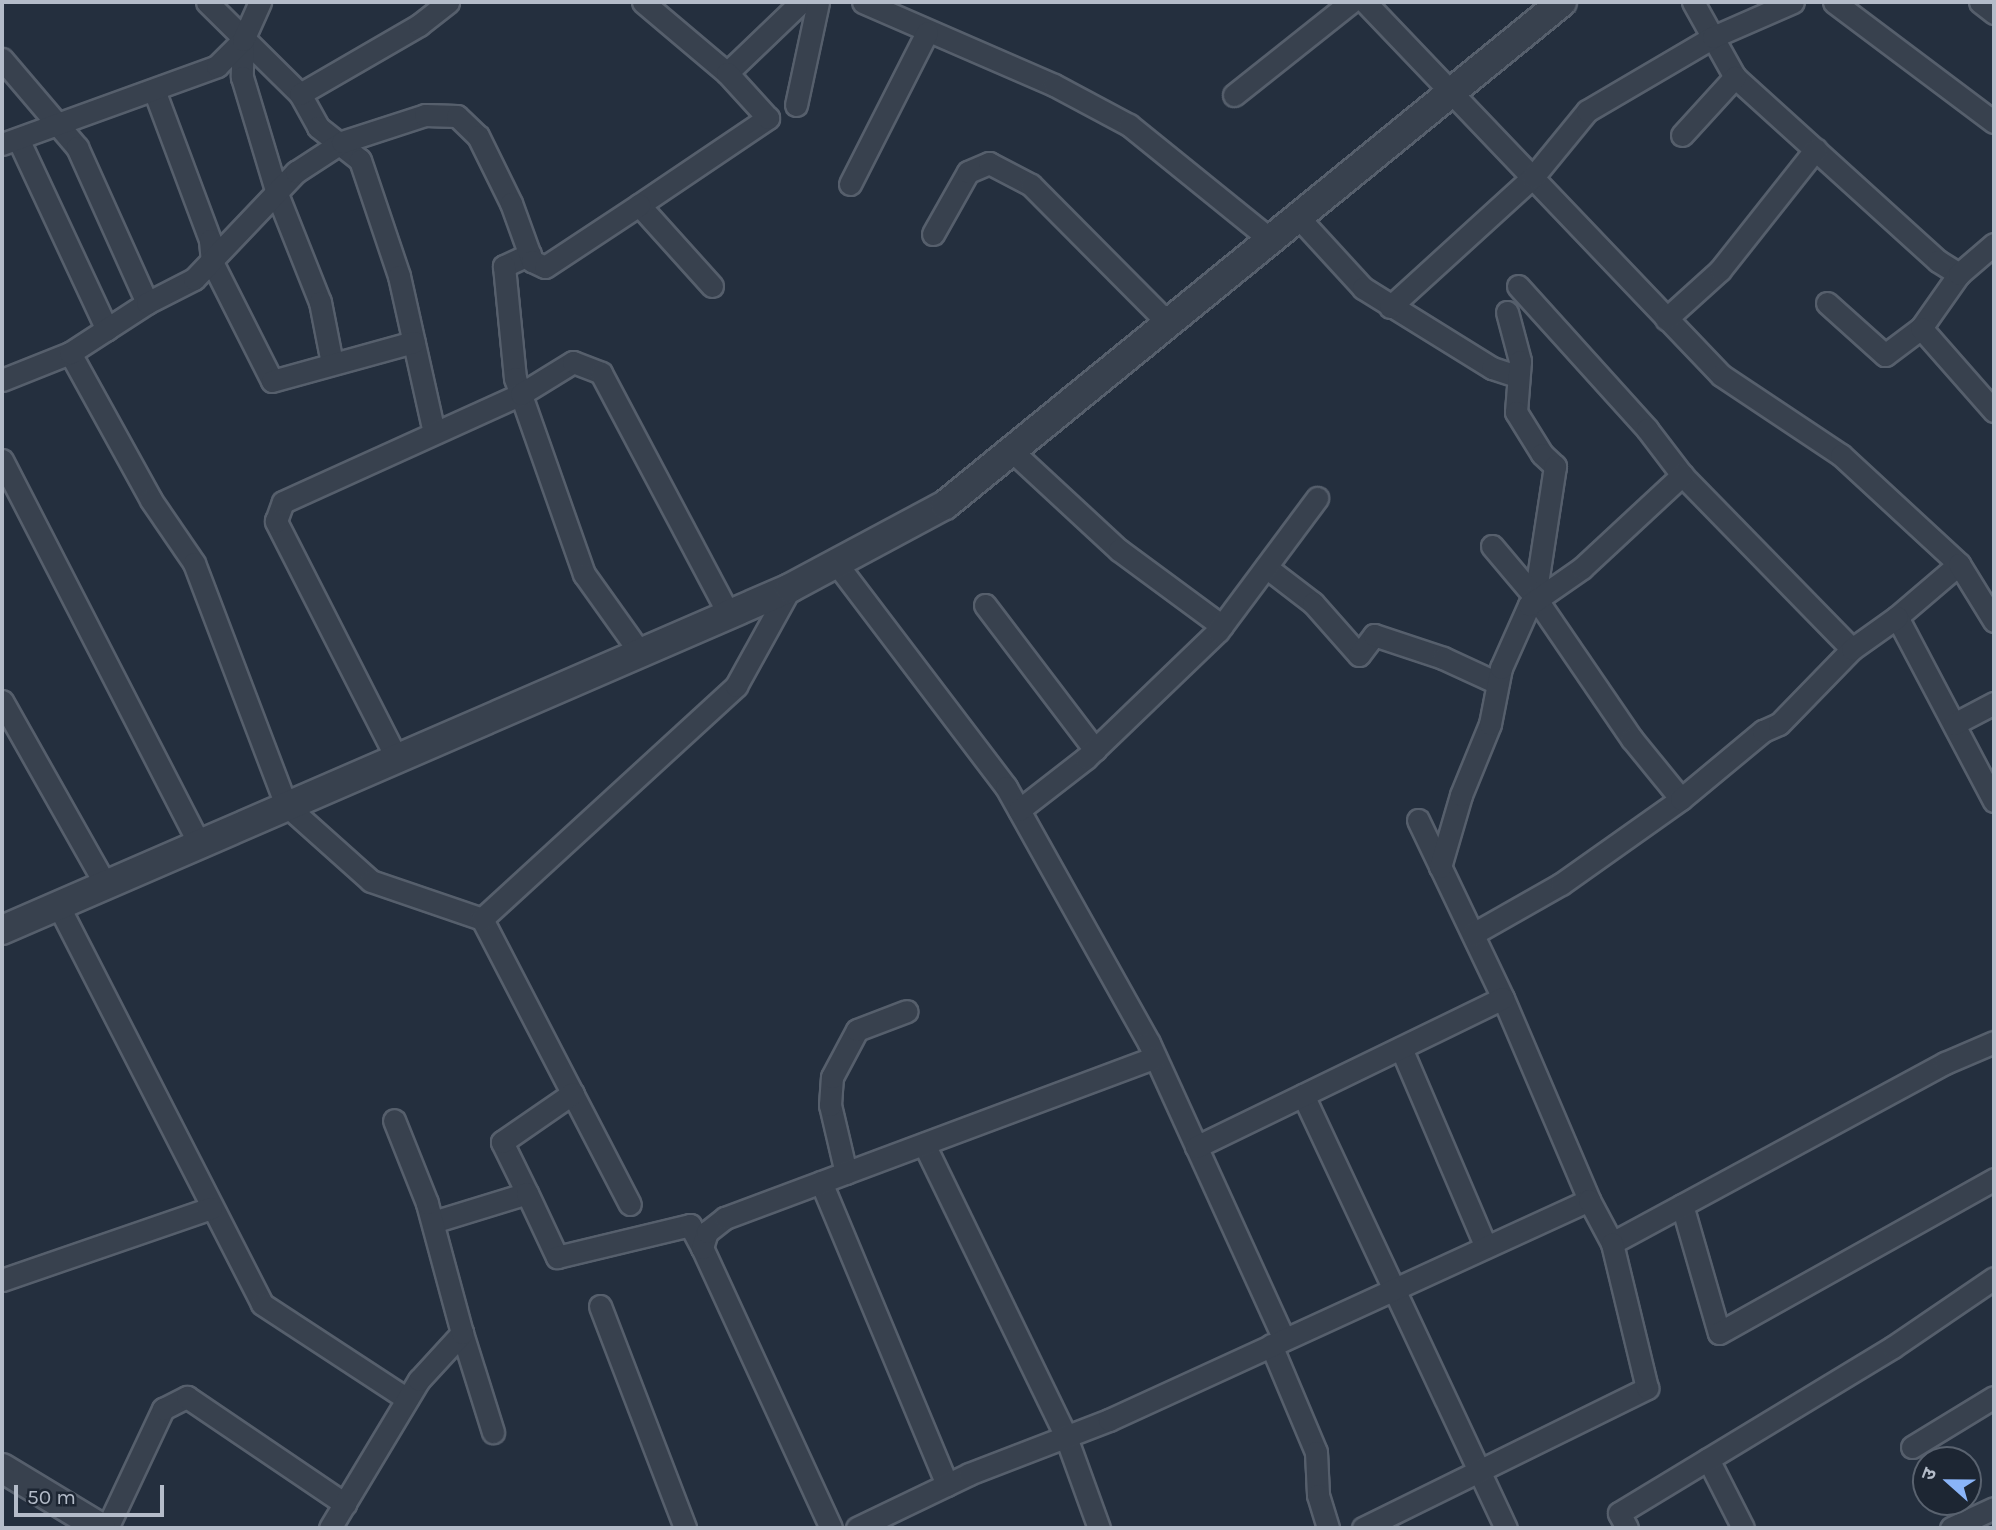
<!DOCTYPE html>
<meta charset="utf-8">
<style>
body{margin:0}
#map{position:relative;width:1996px;height:1530px;overflow:hidden;background:#242f3e;font-family:Karla,"Noto Sans Devanagari",sans-serif}
div>[style]{position:absolute}
[style*='--x']{left:calc(var(--x)*1px);top:calc(var(--y)*1px);width:calc(var(--w)*1px);rotate:calc(var(--a)*1deg)}
.roads{filter:drop-shadow(2px 0 #565f6c) drop-shadow(-2px 0 #565f6c) drop-shadow(0 2px #565f6c) drop-shadow(0 -2px #565f6c)}
.minor>*{height:21px;margin:-10.5px;padding:0 10.5px;transform-origin:10.5px;border-radius:10.5px;background:#38414e}
.tertiary>*{height:28px;margin:-14px;padding:0 14px;transform-origin:14px;border-radius:14px;background:#38414e}
span{translate:-50% -50%;white-space:nowrap;text-align:center;line-height:1.15;-webkit-text-stroke:5px #1d2633;paint-order:stroke}
.frame{position:absolute;inset:0;border:4px solid #b4bcc9;pointer-events:none}
.north{position:absolute;left:1912px;top:1446px;width:70px;height:70px;box-sizing:border-box;background:#1d2633;border:2px solid #59626f;border-radius:50%;rotate:291deg;font-size:19px;font-weight:700;line-height:28px;text-align:center;color:#b4bcc9}
.north::after{content:'';display:block;margin:auto;width:24px;height:32px;background:#8ab4f8;clip-path:polygon(50% 0,100% 100%,50% 72%,0 100%)}
.scale{position:absolute;left:14px;top:1485px;width:150px;height:32px;box-sizing:border-box;border:4px solid #b4bcc9;border-top:0;padding-left:9px;font-size:21px;line-height:24px;white-space:nowrap;color:#b4bcc9;-webkit-text-stroke:5px #1d2633;paint-order:stroke}
</style>
<div id="map">
<div class="roads">
<div class="minor">
<div style="--x:207;--y:2;--w:131;--a:44.7"></div>
<div style="--x:300;--y:94;--w:38;--a:61"></div>
<div style="--x:318;--y:127;--w:53;--a:38.2"></div>
<div style="--x:360;--y:160;--w:122;--a:71.4"></div>
<div style="--x:399;--y:276;--w:161;--a:77.4"></div>
<div style="--x:643;--y:2;--w:110;--a:40.2"></div>
<div style="--x:727;--y:73;--w:103;--a:-43.8"></div>
<div style="--x:863;--y:2;--w:208;--a:23.5"></div>
<div style="--x:1054;--y:85;--w:85;--a:28.1"></div>
<div style="--x:1129;--y:125;--w:181;--a:39"></div>
<div style="--x:1365;--y:2;--w:516;--a:46.34"></div>
<div style="--x:1721;--y:375;--w:144;--a:33.7"></div>
<div style="--x:1841;--y:455;--w:161;--a:42.7"></div>
<div style="--x:1959;--y:564;--w:82;--a:139.5"></div>
<div style="--x:1897;--y:617;--w:208;--a:62.2"></div>
<div style="--x:1693;--y:2;--w:86;--a:60.8"></div>
<div style="--x:1735;--y:77;--w:274;--a:42.2"></div>
<div style="--x:1938;--y:261;--w:25;--a:32"></div>
<div style="--x:1834;--y:2;--w:200;--a:36.9"></div>
<div style="--x:1980;--y:2;--w:18;--a:38"></div>
<div style="--x:243;--y:40;--w:37;--a:92"></div>
<div style="--x:242;--y:77;--w:122;--a:73.3"></div>
<div style="--x:277;--y:194;--w:116;--a:68.3"></div>
<div style="--x:320;--y:302;--w:62;--a:78.9"></div>
<div style="--x:2;--y:59;--w:116;--a:49.6"></div>
<div style="--x:77;--y:147;--w:171;--a:65.8"></div>
<div style="--x:154;--y:90;--w:160;--a:69.5"></div>
<div style="--x:210;--y:240;--w:22;--a:85"></div>
<div style="--x:212;--y:262;--w:133;--a:63.2"></div>
<div style="--x:272;--y:381;--w:147;--a:-15.4"></div>
<div style="--x:300;--y:94;--w:138;--a:-30.1"></div>
<div style="--x:419;--y:25;--w:37;--a:-38"></div>
<div style="--x:1234;--y:95;--w:149;--a:-38.5"></div>
<div style="--x:796;--y:105;--w:105;--a:-77.9"></div>
<div style="--x:1682;--y:135;--w:79;--a:-47.6"></div>
<div style="--x:19;--y:141;--w:208;--a:65"></div>
<div style="--x:2;--y:144;--w:229;--a:-19.9"></div>
<div style="--x:217;--y:66;--w:37;--a:-45"></div>
<div style="--x:243;--y:40;--w:42;--a:-65.9"></div>
<div style="--x:850;--y:184;--w:170;--a:-63.1"></div>
<div style="--x:1298;--y:217;--w:96;--a:47.5"></div>
<div style="--x:1363;--y:288;--w:152;--a:31.8"></div>
<div style="--x:1492;--y:368;--w:25;--a:18"></div>
<div style="--x:933;--y:234;--w:71;--a:-60.6"></div>
<div style="--x:968;--y:172;--w:23;--a:-23"></div>
<div style="--x:989;--y:163;--w:47;--a:27.6"></div>
<div style="--x:1031;--y:185;--w:194;--a:45.2"></div>
<div style="--x:530;--y:254;--w:29;--a:155"></div>
<div style="--x:504;--y:266;--w:113;--a:84.4"></div>
<div style="--x:515;--y:378;--w:208;--a:70.6"></div>
<div style="--x:584;--y:574;--w:95;--a:54.5"></div>
<div style="--x:712;--y:286;--w:109;--a:-132"></div>
<div style="--x:639;--y:205;--w:156;--a:-34"></div>
<div style="--x:768;--y:118;--w:61;--a:-132.3"></div>
<div style="--x:1518;--y:286;--w:193;--a:47.9"></div>
<div style="--x:1647;--y:429;--w:58;--a:52.7"></div>
<div style="--x:1682;--y:475;--w:243;--a:45.7"></div>
<div style="--x:1827;--y:303;--w:78;--a:41.9"></div>
<div style="--x:1885;--y:355;--w:45;--a:-36.9"></div>
<div style="--x:1921;--y:328;--w:66;--a:-54.9"></div>
<div style="--x:1959;--y:274;--w:46;--a:-40.6"></div>
<div style="--x:1390;--y:307;--w:193;--a:-42.3"></div>
<div style="--x:1533;--y:177;--w:85;--a:-50.7"></div>
<div style="--x:1587;--y:111;--w:146;--a:-30.4"></div>
<div style="--x:1713;--y:37;--w:87;--a:-23.6"></div>
<div style="--x:1507;--y:312;--w:51;--a:75.1"></div>
<div style="--x:1520;--y:361;--w:51;--a:94.5"></div>
<div style="--x:1516;--y:412;--w:49;--a:58.2"></div>
<div style="--x:1542;--y:454;--w:18;--a:43"></div>
<div style="--x:1555;--y:466;--w:133;--a:98.7"></div>
<div style="--x:1666;--y:319;--w:73;--a:-42.2"></div>
<div style="--x:1720;--y:270;--w:154;--a:-51.6"></div>
<div style="--x:1921;--y:328;--w:111;--a:48.7"></div>
<div style="--x:70;--y:353;--w:168;--a:61.1"></div>
<div style="--x:151;--y:500;--w:76;--a:55.7"></div>
<div style="--x:194;--y:563;--w:259;--a:69.2"></div>
<div style="--x:286;--y:805;--w:114;--a:41.8"></div>
<div style="--x:371;--y:881;--w:117;--a:18.9"></div>
<div style="--x:482;--y:919;--w:321;--a:62.6"></div>
<div style="--x:2;--y:380;--w:73;--a:-21.7"></div>
<div style="--x:70;--y:353;--w:92;--a:-33"></div>
<div style="--x:147;--y:303;--w:53;--a:-27.1"></div>
<div style="--x:194;--y:279;--w:148;--a:-46.4"></div>
<div style="--x:296;--y:172;--w:55;--a:-33.1"></div>
<div style="--x:342;--y:142;--w:87;--a:-18"></div>
<div style="--x:425;--y:115;--w:32;--a:2"></div>
<div style="--x:457;--y:116;--w:29;--a:44"></div>
<div style="--x:478;--y:136;--w:75;--a:63.8"></div>
<div style="--x:511;--y:203;--w:62;--a:70.1"></div>
<div style="--x:532;--y:261;--w:14;--a:25"></div>
<div style="--x:545;--y:267;--w:113;--a:-33.4"></div>
<div style="--x:1012;--y:451;--w:146;--a:42.8"></div>
<div style="--x:1119;--y:550;--w:128;--a:36.4"></div>
<div style="--x:2;--y:460;--w:431;--a:62.8"></div>
<div style="--x:1492;--y:546;--w:67;--a:49.9"></div>
<div style="--x:1535;--y:597;--w:172;--a:55.7"></div>
<div style="--x:1632;--y:739;--w:77;--a:50.8"></div>
<div style="--x:836;--y:563;--w:281;--a:52.8"></div>
<div style="--x:1006;--y:787;--w:293;--a:60.8"></div>
<div style="--x:1149;--y:1043;--w:325;--a:65.5"></div>
<div style="--x:1959;--y:564;--w:67;--a:58.4"></div>
<div style="--x:1266;--y:567;--w:59;--a:37.5"></div>
<div style="--x:1313;--y:603;--w:69;--a:48.5"></div>
<div style="--x:1359;--y:655;--w:25;--a:-53"></div>
<div style="--x:1374;--y:635;--w:73;--a:18.4"></div>
<div style="--x:1443;--y:658;--w:60;--a:24.8"></div>
<div style="--x:985;--y:605;--w:182;--a:52.8"></div>
<div style="--x:2;--y:701;--w:210;--a:60.6"></div>
<div style="--x:1954;--y:724;--w:45;--a:-27.7"></div>
<div style="--x:396;--y:757;--w:265;--a:-117"></div>
<div style="--x:276;--y:521;--w:20;--a:-70"></div>
<div style="--x:283;--y:502;--w:261;--a:-24.4"></div>
<div style="--x:521;--y:394;--w:61;--a:-31.6"></div>
<div style="--x:573;--y:362;--w:30;--a:21"></div>
<div style="--x:601;--y:373;--w:272;--a:62.1"></div>
<div style="--x:1019;--y:810;--w:85;--a:-37.8"></div>
<div style="--x:1086;--y:758;--w:183;--a:-43.9"></div>
<div style="--x:1218;--y:631;--w:166;--a:-53.3"></div>
<div style="--x:1418;--y:820;--w:197;--a:64.5"></div>
<div style="--x:1503;--y:998;--w:220;--a:66.9"></div>
<div style="--x:1440;--y:867;--w:75;--a:-73.7"></div>
<div style="--x:1461;--y:795;--w:77;--a:-67.8"></div>
<div style="--x:1490;--y:724;--w:57;--a:-78.9"></div>
<div style="--x:1501;--y:668;--w:69;--a:-66"></div>
<div style="--x:1529;--y:605;--w:65;--a:-34.9"></div>
<div style="--x:1582;--y:568;--w:137;--a:-42.9"></div>
<div style="--x:58;--y:905;--w:448;--a:62.9"></div>
<div style="--x:262;--y:1304;--w:173;--a:33.2"></div>
<div style="--x:482;--y:919;--w:345;--a:-42.5"></div>
<div style="--x:736;--y:686;--w:112;--a:-61.1"></div>
<div style="--x:1473;--y:934;--w:101;--a:-29.6"></div>
<div style="--x:1561;--y:884;--w:147;--a:-35.3"></div>
<div style="--x:1681;--y:799;--w:107;--a:-39.7"></div>
<div style="--x:1763;--y:731;--w:17;--a:-24"></div>
<div style="--x:1779;--y:724;--w:105;--a:-45.8"></div>
<div style="--x:1852;--y:649;--w:55;--a:-35.4"></div>
<div style="--x:1401;--y:1048;--w:216;--a:66.9"></div>
<div style="--x:1303;--y:1095;--w:478;--a:64.9"></div>
<div style="--x:924;--y:1144;--w:326;--a:64.1"></div>
<div style="--x:1066;--y:1437;--w:97;--a:70.1"></div>
<div style="--x:1196;--y:1147;--w:341;--a:-25.9"></div>
<div style="--x:846;--y:1173;--w:70;--a:-103.2"></div>
<div style="--x:830;--y:1105;--w:28;--a:-86"></div>
<div style="--x:832;--y:1077;--w:53;--a:-62"></div>
<div style="--x:857;--y:1030;--w:53;--a:-20.8"></div>
<div style="--x:821;--y:1182;--w:328;--a:67.4"></div>
<div style="--x:527;--y:1193;--w:57;--a:-116.1"></div>
<div style="--x:502;--y:1142;--w:86;--a:-34.6"></div>
<div style="--x:1682;--y:1205;--w:133;--a:73.9"></div>
<div style="--x:1719;--y:1333;--w:315;--a:-29.2"></div>
<div style="--x:433;--y:1222;--w:98;--a:-17.1"></div>
<div style="--x:527;--y:1193;--w:71;--a:64.9"></div>
<div style="--x:557;--y:1257;--w:137;--a:-13.5"></div>
<div style="--x:690;--y:1225;--w:26;--a:62"></div>
<div style="--x:2;--y:1280;--w:221;--a:-19"></div>
<div style="--x:600;--y:1306;--w:238;--a:69"></div>
<div style="--x:462;--y:1333;--w:104;--a:72.6"></div>
<div style="--x:1271;--y:1345;--w:116;--a:67.2"></div>
<div style="--x:1316;--y:1452;--w:43;--a:87.3"></div>
<div style="--x:1318;--y:1495;--w:34;--a:73"></div>
<div style="--x:1912;--y:1447;--w:96;--a:-31.4"></div>
<div style="--x:1708;--y:1459;--w:77;--a:63.1"></div>
<div style="--x:107;--y:1528;--w:132;--a:-64.8"></div>
<div style="--x:163;--y:1409;--w:27;--a:-27"></div>
<div style="--x:187;--y:1397;--w:191;--a:34.1"></div>
<div style="--x:330;--y:1528;--w:173;--a:-59"></div>
<div style="--x:419;--y:1380;--w:64;--a:-47.5"></div>
<div style="--x:462;--y:1333;--w:135;--a:-105.1"></div>
<div style="--x:427;--y:1203;--w:89;--a:-111.7"></div>
<div style="--x:831;--y:1528;--w:308;--a:-114.7"></div>
<div style="--x:702;--y:1248;--w:17;--a:-73"></div>
<div style="--x:707;--y:1232;--w:23;--a:-38"></div>
<div style="--x:725;--y:1218;--w:459;--a:-20.5"></div>
<div style="--x:857;--y:1528;--w:124;--a:-25.7"></div>
<div style="--x:969;--y:1474;--w:150;--a:-21.1"></div>
<div style="--x:1109;--y:1420;--w:528;--a:-24.62"></div>
<div style="--x:1589;--y:1200;--w:49;--a:61.9"></div>
<div style="--x:1612;--y:1243;--w:379;--a:-28.4"></div>
<div style="--x:1945;--y:1063;--w:53;--a:-23.2"></div>
<div style="--x:1363;--y:1528;--w:317;--a:-26.2"></div>
<div style="--x:1647;--y:1388;--w:149;--a:-103.6"></div>
<div style="--x:1627;--y:1528;--w:17;--a:-118"></div>
<div style="--x:1619;--y:1513;--w:320;--a:-31.2"></div>
<div style="--x:1893;--y:1347;--w:122;--a:-34.3"></div>
<div style="--x:1951;--y:1528;--w:47;--a:-24.9"></div>
</div>
<div class="tertiary">
<div style="--x:2;--y:930;--w:859;--a:-23.46"></div>
<div style="--x:790;--y:588;--w:176;--a:-28.2"></div>
<div style="--x:945;--y:505;--w:796;--a:-39.19"></div>
<div style="--x:2;--y:1468;--w:116;--a:31.2"></div>
</div>
</div>
<div class="frame"></div>
<div class="north">उ</div>
<div class="scale">50 m</div>
</div>
